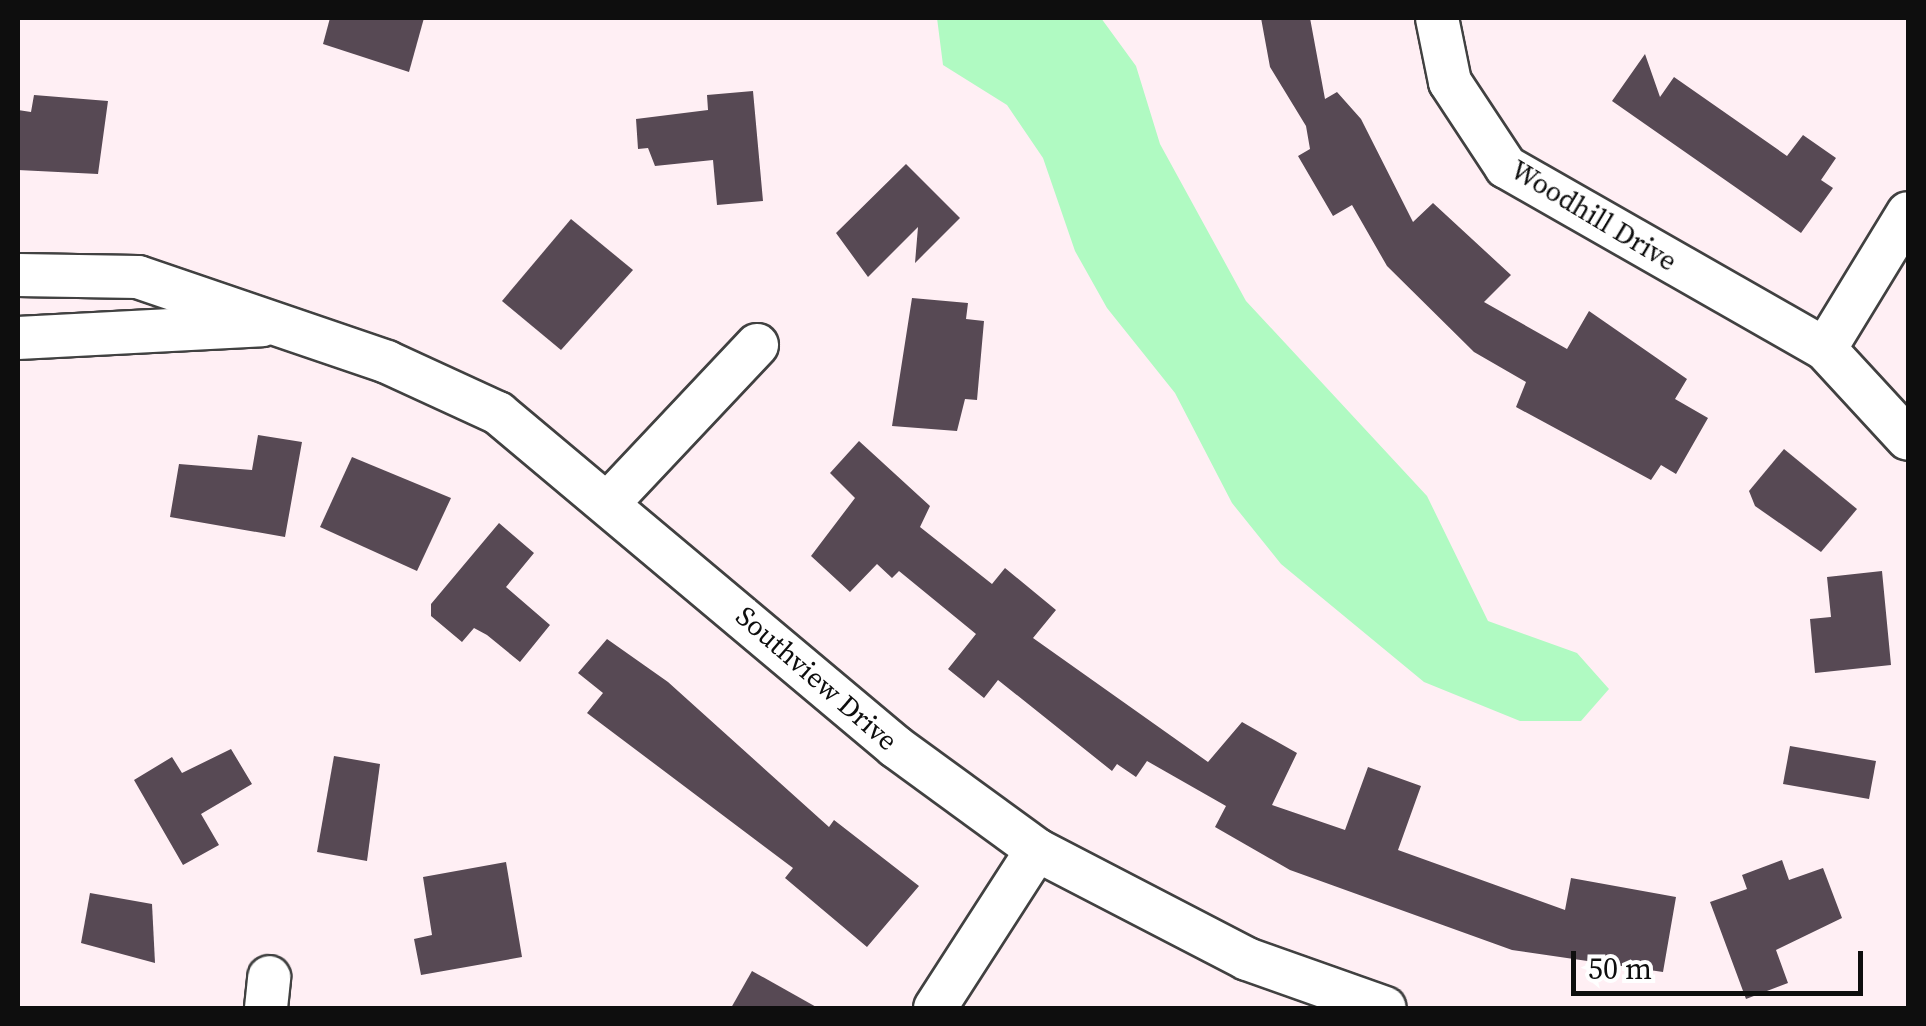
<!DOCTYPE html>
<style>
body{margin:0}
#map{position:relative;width:1926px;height:1026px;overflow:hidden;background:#ffeff4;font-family:"Source Serif 4",serif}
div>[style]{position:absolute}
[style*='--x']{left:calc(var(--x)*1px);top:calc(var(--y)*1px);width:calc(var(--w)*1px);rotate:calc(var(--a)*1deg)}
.water>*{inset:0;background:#b0fac2}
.building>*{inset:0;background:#574954}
.roads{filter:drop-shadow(2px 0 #414141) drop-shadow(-2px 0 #414141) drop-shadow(0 2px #414141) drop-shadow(0 -2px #414141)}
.street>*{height:42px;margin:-21px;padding:0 21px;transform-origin:21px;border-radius:21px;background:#fff}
span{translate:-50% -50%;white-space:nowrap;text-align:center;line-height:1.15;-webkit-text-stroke:10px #fff;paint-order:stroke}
.street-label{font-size:28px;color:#0e0e0e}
.frame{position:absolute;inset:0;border:20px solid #0e0e0e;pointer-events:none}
.scale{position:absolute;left:1571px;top:951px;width:292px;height:45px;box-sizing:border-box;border:5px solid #0e0e0e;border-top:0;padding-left:12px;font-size:30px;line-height:35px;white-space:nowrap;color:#0e0e0e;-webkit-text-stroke:8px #fff;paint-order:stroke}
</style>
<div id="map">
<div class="water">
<div style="clip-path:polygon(937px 18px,1101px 18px,1136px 66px,1160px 144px,1246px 301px,1427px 496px,1488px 621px,1577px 653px,1609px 689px,1581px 721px,1520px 721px,1424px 682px,1281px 564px,1232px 503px,1175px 393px,1107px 308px,1075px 251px,1043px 158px,1007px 105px,943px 65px)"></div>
</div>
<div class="building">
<div style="clip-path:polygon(330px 18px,424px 18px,409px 72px,323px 44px)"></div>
<div style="clip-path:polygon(1261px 18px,1310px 18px,1325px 99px,1337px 92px,1361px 119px,1413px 222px,1433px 203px,1511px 275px,1484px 302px,1567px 349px,1589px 311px,1687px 379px,1675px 399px,1708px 418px,1676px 474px,1661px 465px,1651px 480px,1516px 407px,1526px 382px,1474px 352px,1387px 266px,1352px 205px,1333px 216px,1298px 156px,1310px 149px,1306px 126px,1270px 67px)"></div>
<div style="clip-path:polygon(1645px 54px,1660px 97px,1674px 77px,1787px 156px,1803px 135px,1836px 158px,1821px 180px,1833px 188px,1801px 233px,1612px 101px)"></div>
<div style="clip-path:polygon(753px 91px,763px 201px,717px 205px,713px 160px,655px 166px,648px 148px,638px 149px,636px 119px,708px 110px,707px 95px)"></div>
<div style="clip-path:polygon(34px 95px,108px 101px,98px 174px,18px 170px,18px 110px,31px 112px)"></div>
<div style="clip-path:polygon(906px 164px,960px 218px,915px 263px,918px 227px,868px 277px,836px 233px)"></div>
<div style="clip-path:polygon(571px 219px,633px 270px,561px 350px,502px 301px)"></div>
<div style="clip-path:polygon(912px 298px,968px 303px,966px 319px,984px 321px,977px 400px,965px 399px,957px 431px,892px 426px)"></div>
<div style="clip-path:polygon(258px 435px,302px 442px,285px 537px,170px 517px,179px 464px,252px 470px)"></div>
<div style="clip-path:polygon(859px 441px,930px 506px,920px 527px,992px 584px,1005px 568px,1056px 610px,1033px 638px,1208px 762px,1242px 722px,1297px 753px,1272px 805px,1345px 830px,1368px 767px,1421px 786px,1398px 850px,1565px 910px,1571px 878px,1676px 897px,1663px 972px,1512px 950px,1290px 870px,1215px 827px,1226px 806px,1147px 761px,1136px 777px,1117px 764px,1112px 771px,998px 680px,984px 698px,948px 669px,976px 634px,899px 571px,892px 578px,877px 564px,850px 592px,811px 556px,855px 498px,830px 473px)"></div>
<div style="clip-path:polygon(1784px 449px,1857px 509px,1821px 552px,1755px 506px,1749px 491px)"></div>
<div style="clip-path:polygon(352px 457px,451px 498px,417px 571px,320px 527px)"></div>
<div style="clip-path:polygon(499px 523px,534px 553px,506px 587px,550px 625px,520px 662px,487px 635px,474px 628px,462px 642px,431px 616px,431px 604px)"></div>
<div style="clip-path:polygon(1882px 571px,1891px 665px,1815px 673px,1810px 619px,1831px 617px,1827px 577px)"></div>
<div style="clip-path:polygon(607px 639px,668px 682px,829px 827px,834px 820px,919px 886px,867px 947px,785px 878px,793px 868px,587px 713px,603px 693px,578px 673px)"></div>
<div style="clip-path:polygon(1790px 746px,1876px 761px,1869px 799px,1783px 784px)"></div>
<div style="clip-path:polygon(231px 749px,252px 784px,201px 814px,219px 845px,183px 865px,134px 780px,172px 757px,182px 773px)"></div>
<div style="clip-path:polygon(334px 756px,380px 764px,367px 861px,317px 852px)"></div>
<div style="clip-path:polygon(1782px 860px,1789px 880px,1823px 868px,1842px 918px,1776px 950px,1788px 983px,1746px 999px,1710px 902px,1747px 889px,1742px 875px)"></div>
<div style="clip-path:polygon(506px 862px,522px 957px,421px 975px,414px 939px,432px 935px,423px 877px)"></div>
<div style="clip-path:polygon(90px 893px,152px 904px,155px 963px,81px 943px)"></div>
<div style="clip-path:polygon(752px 971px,818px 1008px,731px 1008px)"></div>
</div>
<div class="roads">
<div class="street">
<div style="--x:1437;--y:18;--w:65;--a:78.5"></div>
<div style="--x:1450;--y:82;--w:102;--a:56.6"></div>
<div style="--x:1506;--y:167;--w:367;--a:29.7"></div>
<div style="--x:1825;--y:349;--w:122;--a:47.3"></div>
<div style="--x:18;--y:275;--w:120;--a:1"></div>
<div style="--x:138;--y:277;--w:263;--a:18.8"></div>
<div style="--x:387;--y:362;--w:122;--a:24.7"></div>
<div style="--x:498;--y:413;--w:520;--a:40"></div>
<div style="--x:896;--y:747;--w:175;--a:36.1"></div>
<div style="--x:1037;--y:850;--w:237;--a:27.4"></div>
<div style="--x:1247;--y:959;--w:146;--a:19.5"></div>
<div style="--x:18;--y:338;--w:244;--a:-3"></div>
<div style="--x:1825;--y:349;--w:159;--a:-58.6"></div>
<div style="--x:611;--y:500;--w:213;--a:-46.7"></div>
<div style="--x:266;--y:1008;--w:31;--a:-84"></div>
<div style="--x:935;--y:1008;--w:188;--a:-57.2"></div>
</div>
</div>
<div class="street-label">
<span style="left:1594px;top:215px;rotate:31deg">Woodhill Drive</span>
<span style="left:817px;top:678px;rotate:41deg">Southview Drive</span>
</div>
<div class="frame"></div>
<div class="scale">50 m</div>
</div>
